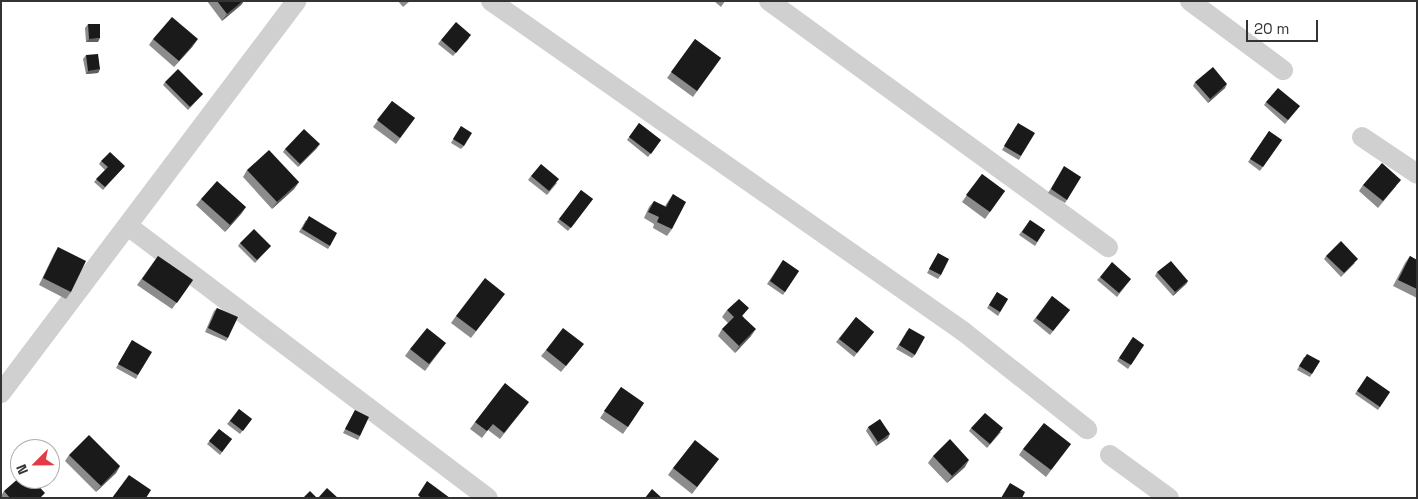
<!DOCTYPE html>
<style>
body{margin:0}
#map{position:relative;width:1418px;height:499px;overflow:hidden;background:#fff;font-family:"Space Grotesk",sans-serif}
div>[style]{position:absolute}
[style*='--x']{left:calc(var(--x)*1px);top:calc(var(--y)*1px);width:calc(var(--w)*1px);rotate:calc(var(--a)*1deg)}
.street>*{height:20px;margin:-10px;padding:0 10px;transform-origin:10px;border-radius:10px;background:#d0d0d0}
.wall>*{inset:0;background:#8c8c8c}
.shaded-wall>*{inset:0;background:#5f5f5f}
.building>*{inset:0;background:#1a1a1a}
span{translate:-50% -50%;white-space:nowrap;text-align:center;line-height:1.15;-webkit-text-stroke:5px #fff;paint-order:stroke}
.frame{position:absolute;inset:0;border:2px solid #333;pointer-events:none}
.north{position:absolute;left:10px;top:439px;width:50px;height:50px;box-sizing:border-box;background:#fff;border:1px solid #adadad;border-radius:50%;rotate:247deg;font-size:14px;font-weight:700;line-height:20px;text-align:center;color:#333}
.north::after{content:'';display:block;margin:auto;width:18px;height:22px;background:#e63946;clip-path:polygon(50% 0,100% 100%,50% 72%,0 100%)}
.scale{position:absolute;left:1246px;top:20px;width:72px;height:22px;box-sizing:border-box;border:2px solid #333;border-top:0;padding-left:6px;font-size:15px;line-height:18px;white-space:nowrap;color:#333;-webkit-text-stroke:4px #fff;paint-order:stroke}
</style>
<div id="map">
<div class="street">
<div style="--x:491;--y:1;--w:577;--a:34.98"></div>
<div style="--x:964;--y:332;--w:157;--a:38.3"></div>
<div style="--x:769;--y:1;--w:419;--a:36"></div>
<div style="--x:1190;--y:1;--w:116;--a:36.6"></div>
<div style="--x:1362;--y:137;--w:66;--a:33.9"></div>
<div style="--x:128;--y:226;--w:451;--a:37.1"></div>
<div style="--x:1;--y:393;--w:491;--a:-53"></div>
<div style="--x:1110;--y:455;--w:73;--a:36.1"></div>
</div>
<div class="wall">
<div style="clip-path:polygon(207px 1px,244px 1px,241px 5px,222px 21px)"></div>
<div style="clip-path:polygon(398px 1px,410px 1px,403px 7px)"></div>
<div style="clip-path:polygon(714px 1px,725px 1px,721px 7px)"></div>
<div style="clip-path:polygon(88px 24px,98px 42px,86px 42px,85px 28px)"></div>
<div style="clip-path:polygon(469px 38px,453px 56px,438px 44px,441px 40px)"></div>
<div style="clip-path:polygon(153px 39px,193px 46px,174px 67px,149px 45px)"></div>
<div style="clip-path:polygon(695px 39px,721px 58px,693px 97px,667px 78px)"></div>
<div style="clip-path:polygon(86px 55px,100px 69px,98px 73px,86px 74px,83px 59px)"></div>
<div style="clip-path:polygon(165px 82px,203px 94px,188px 110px,163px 85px)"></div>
<div style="clip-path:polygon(1195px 82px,1225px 88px,1208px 103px,1193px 86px)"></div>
<div style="clip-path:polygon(392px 101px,415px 118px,396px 144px,373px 127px)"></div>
<div style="clip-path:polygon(1266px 102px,1300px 106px,1285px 124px,1264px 105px)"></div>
<div style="clip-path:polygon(639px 123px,661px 140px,648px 157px,627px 140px)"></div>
<div style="clip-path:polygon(461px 126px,464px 146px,461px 149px,451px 143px)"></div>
<div style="clip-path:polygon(1016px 126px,1021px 156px,1019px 160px,1002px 150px)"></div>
<div style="clip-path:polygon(1269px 131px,1282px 140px,1260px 171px,1248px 162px)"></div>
<div style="clip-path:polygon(317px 148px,298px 167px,283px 152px,285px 149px)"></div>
<div style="clip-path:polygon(101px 161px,122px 169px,103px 190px,94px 182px,105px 170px,99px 164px)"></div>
<div style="clip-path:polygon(247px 170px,299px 182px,294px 189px,272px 209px,243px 177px)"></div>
<div style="clip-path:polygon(1062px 170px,1081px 177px,1065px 203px,1048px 193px)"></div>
<div style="clip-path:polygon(982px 174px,1005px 191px,985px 219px,962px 202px)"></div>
<div style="clip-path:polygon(531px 176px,557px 183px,547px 195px,528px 180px)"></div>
<div style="clip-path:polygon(1363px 185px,1396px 186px,1378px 208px,1359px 191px)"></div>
<div style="clip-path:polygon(581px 190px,593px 199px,568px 231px,557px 222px)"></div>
<div style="clip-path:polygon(673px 194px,672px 229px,667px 236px,653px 228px,654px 224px,644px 218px,649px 207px,654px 201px,665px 206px)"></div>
<div style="clip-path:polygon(201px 199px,246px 207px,241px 214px,225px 232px,196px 205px)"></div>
<div style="clip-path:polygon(306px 220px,330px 246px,328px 249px,299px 232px)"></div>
<div style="clip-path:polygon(1030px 220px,1045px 230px,1035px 246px,1019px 235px)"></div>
<div style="clip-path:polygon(240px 243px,271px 246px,255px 263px,238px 246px)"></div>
<div style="clip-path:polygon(58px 247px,71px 292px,66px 299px,39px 285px,54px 254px)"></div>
<div style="clip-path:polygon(938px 253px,941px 275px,938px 279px,927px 273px)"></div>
<div style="clip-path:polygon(158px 256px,193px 280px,172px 309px,137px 285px)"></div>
<div style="clip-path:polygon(1326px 256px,1355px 263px,1341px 277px,1324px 259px)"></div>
<div style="clip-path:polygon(1410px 256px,1417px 260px,1417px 298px,1393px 286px,1405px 263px)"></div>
<div style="clip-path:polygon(783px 260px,799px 271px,783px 295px,767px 284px)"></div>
<div style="clip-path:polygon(1157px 272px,1188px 281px,1186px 284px,1173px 296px,1155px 276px)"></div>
<div style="clip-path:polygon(1100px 277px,1131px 279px,1117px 297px,1097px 280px)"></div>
<div style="clip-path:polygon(997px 292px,1008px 299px,998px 316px,987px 308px)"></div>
<div style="clip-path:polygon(1052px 296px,1070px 310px,1050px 335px,1033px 321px)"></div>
<div style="clip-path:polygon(500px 300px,471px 338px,451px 323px,456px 316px)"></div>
<div style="clip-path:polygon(217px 308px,228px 338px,226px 341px,205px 332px,214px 311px)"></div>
<div style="clip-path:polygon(727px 310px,743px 316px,751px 336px,735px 353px,718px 336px,722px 329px,728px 323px,722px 317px)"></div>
<div style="clip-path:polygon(856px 317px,874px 332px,854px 357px,836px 342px)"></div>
<div style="clip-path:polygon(907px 331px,915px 355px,912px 358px,896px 349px)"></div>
<div style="clip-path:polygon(1133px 337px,1144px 345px,1128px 369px,1117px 361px)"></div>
<div style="clip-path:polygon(132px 340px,138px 375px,136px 379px,116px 368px)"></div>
<div style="clip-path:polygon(446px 343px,425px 371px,405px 356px,410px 349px)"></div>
<div style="clip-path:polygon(546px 350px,579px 350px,561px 372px,541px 356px)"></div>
<div style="clip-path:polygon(1304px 357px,1320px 361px,1310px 377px,1297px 370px)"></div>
<div style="clip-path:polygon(1367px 376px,1390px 392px,1378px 410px,1355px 394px)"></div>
<div style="clip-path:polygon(621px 387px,644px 403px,623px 434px,600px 418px)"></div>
<div style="clip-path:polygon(529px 402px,500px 439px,488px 430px,482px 438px,470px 429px,475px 422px)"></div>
<div style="clip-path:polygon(239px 409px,252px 419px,240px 434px,227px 424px)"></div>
<div style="clip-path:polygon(355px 410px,360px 436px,358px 440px,343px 433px)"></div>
<div style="clip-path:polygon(868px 427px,888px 438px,876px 446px,866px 431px)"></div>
<div style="clip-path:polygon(971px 428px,1001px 432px,987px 448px,969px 431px)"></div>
<div style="clip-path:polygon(219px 429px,232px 439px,220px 455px,207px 444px)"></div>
<div style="clip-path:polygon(1071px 444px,1046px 477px,1019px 455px,1023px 449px)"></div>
<div style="clip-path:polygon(69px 455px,120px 466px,116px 473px,96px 492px,65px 461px)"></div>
<div style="clip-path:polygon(933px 456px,965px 467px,947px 483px,928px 463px)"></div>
<div style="clip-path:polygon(719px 459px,692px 494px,668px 475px,673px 468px)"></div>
<div style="clip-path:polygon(4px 491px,41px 498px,1px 498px,1px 496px)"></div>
</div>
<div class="shaded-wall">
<div style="clip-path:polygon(243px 1px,244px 1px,241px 5px,222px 21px,227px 14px)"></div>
<div style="clip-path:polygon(100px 38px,98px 42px,86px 42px,89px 39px)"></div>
<div style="clip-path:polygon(198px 39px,193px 46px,174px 67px,179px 61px)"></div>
<div style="clip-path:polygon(100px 69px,98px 73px,86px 74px,88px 71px)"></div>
<div style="clip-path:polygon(1227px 84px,1225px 88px,1208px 103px,1210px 99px)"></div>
<div style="clip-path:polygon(320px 144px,317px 148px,298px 167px,300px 164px)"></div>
<div style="clip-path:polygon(299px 182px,294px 189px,272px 209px,277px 202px)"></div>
<div style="clip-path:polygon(246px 207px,241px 214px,225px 232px,230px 225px)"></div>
<div style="clip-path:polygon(1188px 281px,1186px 284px,1173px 296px,1175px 292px)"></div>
<div style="clip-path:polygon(756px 329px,751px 336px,735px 353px,739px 346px)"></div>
<div style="clip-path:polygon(890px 434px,888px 438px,876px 446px,878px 442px)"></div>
<div style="clip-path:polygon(969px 460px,965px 467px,947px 483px,952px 476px)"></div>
<div style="clip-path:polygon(120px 466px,116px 473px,96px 492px,101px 486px)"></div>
</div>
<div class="building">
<div style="clip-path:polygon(217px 1px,243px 1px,227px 14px)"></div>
<div style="clip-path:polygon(172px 17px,198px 39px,179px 61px,153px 39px)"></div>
<div style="clip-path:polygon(456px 22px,471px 35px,456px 53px,441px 40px)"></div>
<div style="clip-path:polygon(88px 24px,100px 24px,100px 38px,89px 39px)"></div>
<div style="clip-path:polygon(695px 39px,721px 58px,697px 91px,671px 72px)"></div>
<div style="clip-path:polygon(98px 54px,100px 69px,88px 71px,86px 55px)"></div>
<div style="clip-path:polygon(1213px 67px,1227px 84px,1210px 99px,1195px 82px)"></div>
<div style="clip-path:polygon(178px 69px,203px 94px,190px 107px,165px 82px)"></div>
<div style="clip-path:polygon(1278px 88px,1300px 106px,1288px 120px,1266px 102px)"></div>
<div style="clip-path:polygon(392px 101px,415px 118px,400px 138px,377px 120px)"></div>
<div style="clip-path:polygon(639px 123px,661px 140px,651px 154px,629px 137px)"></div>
<div style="clip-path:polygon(1018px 123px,1035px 133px,1021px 156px,1004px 146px)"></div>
<div style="clip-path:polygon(461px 126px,472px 133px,464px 146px,453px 139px)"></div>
<div style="clip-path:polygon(304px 129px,320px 144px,300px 164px,285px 149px)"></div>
<div style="clip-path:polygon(1269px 131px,1282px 140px,1263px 167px,1250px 159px)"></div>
<div style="clip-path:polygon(269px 150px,299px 182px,277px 202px,247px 170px)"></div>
<div style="clip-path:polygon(110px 152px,125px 166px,105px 187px,96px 179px,108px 167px,101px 161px)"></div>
<div style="clip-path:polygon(1382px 163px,1401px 180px,1383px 201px,1363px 185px)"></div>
<div style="clip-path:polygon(541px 164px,559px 179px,549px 191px,531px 176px)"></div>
<div style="clip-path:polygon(1064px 166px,1081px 177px,1067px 200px,1051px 189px)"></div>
<div style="clip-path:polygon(982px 174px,1005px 191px,990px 212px,966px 195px)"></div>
<div style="clip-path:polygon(217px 181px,246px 207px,230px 225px,201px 199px)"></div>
<div style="clip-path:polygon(581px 190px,593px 199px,571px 228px,559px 219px)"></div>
<div style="clip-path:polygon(673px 194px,686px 202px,672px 229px,657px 222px,659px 217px,648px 212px,654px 201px,666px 207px)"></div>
<div style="clip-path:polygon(309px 216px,337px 233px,330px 246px,302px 229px)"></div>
<div style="clip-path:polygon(1030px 220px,1045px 230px,1037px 242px,1022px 232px)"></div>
<div style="clip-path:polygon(254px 229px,271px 246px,257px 260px,240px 243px)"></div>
<div style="clip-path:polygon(1341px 241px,1358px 259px,1344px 273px,1326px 256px)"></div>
<div style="clip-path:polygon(58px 247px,86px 261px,71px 292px,43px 278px)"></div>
<div style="clip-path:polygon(938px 253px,949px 259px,941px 275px,929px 269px)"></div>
<div style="clip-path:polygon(158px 256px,193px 280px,177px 303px,142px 279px)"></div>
<div style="clip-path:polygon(1410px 256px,1417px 260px,1417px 289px,1398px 280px)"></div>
<div style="clip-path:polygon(783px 260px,799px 271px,785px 292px,770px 281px)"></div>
<div style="clip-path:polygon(1171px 261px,1188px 281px,1175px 292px,1157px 272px)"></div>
<div style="clip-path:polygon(1112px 262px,1131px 279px,1119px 293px,1100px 277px)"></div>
<div style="clip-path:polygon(485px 278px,505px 294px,476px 331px,456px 316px)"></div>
<div style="clip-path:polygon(997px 292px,1008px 299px,1000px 312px,989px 305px)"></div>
<div style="clip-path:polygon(1052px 296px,1070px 310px,1053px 331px,1036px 318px)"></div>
<div style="clip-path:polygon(739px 299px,749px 308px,742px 316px,756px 329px,739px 346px,722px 329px,734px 317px,727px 310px)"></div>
<div style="clip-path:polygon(217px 308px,238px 317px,228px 338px,208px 328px)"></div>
<div style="clip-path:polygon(856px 317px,874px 332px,857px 353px,839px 339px)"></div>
<div style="clip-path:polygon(427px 328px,446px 343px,429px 364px,410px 349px)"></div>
<div style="clip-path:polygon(563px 328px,584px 344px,566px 366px,546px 350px)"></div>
<div style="clip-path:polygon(909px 328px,925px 337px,915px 355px,899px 345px)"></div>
<div style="clip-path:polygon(1133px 337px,1144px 345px,1131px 365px,1119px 358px)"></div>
<div style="clip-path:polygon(132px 340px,152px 352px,138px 375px,118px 364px)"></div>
<div style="clip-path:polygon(1307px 354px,1320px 361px,1312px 374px,1299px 366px)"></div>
<div style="clip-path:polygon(1367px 376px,1390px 392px,1380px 407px,1357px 391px)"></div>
<div style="clip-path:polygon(505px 383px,529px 402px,504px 433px,493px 424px,487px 431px,475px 422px)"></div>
<div style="clip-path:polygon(621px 387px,644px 403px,628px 427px,604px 411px)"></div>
<div style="clip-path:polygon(239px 409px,252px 419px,243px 431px,230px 421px)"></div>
<div style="clip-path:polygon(355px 410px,369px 417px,360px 436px,345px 429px)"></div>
<div style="clip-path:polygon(985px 413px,1003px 428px,990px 444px,971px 428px)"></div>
<div style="clip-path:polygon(880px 419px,890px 434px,878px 442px,868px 427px)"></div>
<div style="clip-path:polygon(1044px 423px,1071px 444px,1051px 470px,1023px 449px)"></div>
<div style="clip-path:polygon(219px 429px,232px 439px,222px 452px,209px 441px)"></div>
<div style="clip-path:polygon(89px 435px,120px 466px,101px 486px,69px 455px)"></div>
<div style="clip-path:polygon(950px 439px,969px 460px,952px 476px,933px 456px)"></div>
<div style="clip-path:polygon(695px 440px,719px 459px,697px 487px,673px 468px)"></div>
<div style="clip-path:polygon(129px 475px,151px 490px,146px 498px,112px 498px)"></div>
<div style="clip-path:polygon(20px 477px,20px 479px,32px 479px,45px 493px,40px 498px,10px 498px,4px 491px)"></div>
<div style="clip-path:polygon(427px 481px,450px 498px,421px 498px,418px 495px)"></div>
<div style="clip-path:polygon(1010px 483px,1025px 492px,1022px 498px,1001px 498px)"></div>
<div style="clip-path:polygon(327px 488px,338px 498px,318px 498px)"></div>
<div style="clip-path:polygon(652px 489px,662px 498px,645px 498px)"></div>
<div style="clip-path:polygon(310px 491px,317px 498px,303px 498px)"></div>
</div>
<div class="frame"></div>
<div class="north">N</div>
<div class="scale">20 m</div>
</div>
